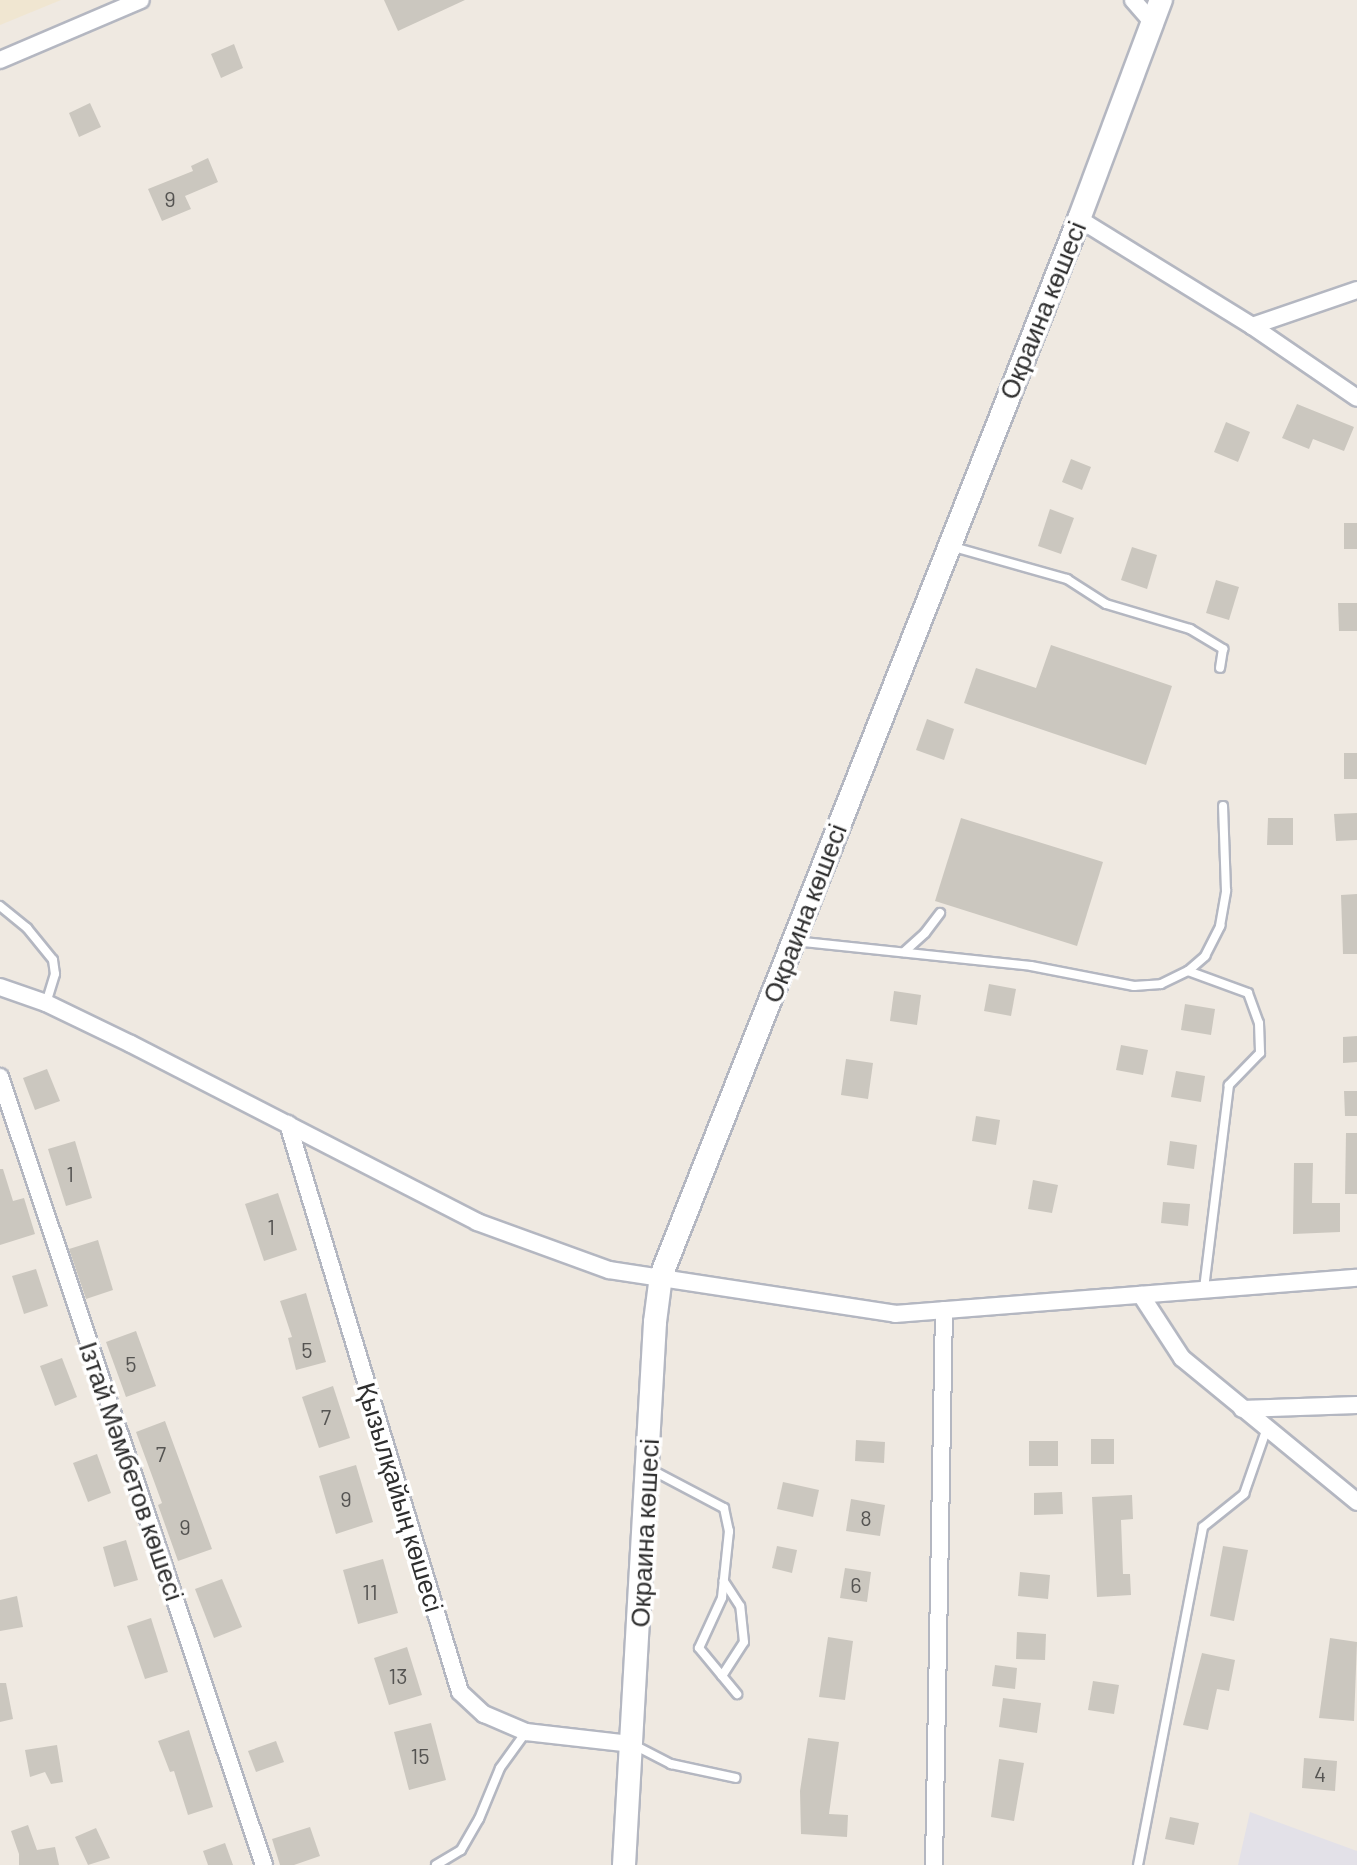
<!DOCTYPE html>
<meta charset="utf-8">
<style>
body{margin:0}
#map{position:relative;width:1357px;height:1865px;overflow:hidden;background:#efe9e1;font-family:Barlow,sans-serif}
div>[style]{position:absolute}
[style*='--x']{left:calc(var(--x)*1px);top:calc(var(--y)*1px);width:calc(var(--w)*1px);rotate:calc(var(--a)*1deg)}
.industrial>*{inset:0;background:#e3e1e8}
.education>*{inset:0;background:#f0e6d1}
.building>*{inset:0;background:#cbc7bf}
.roads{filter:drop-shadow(2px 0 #b4b7c1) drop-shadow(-2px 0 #b4b7c1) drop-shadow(0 2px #b4b7c1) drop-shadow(0 -2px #b4b7c1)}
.lane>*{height:8px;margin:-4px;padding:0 4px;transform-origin:4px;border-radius:4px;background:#fff}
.street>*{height:16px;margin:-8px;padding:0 8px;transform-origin:8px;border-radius:8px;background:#fff}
.secondary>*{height:22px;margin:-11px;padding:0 11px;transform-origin:11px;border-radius:11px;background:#fff}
span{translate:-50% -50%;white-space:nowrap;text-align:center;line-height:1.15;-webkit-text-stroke:7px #fff;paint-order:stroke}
.number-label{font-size:22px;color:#555452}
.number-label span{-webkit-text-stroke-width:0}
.street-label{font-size:26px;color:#2e2e2e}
</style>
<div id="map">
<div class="industrial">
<div style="clip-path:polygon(1250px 1812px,1357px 1851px,1357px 1865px,1238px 1865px)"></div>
</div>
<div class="education">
<div style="clip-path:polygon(0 0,61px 0,0 25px)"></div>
</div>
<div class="building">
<div style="clip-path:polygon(384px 0,465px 0,398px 31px)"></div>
<div style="clip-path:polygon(234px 44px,243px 68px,221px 78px,211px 54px)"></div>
<div style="clip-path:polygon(90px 103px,101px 127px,79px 137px,69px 113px)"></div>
<div style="clip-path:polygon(208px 158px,218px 182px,185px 196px,191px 209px,162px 221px,148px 189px,193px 171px,191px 166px)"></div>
<div style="clip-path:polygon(1297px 404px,1354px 427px,1344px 451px,1313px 439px,1309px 449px,1282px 438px)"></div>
<div style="clip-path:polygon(1226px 422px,1250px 432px,1238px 462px,1214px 452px)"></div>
<div style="clip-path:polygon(1071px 459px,1091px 467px,1082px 490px,1062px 482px)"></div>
<div style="clip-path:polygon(1050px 509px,1074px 518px,1061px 554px,1038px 546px)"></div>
<div style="clip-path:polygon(1344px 523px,1357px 523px,1357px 549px,1344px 549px)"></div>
<div style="clip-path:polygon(1132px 547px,1157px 555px,1147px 589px,1121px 580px)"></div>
<div style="clip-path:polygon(1216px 580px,1239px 587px,1229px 620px,1206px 613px)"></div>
<div style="clip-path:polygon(1338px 603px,1357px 603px,1357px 631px,1339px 631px)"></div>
<div style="clip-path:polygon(1051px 645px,1172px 686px,1146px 765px,964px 703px,976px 668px,1036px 688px)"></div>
<div style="clip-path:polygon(927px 719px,954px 729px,944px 760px,916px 750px)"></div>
<div style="clip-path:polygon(1344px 753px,1357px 753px,1357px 779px,1344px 779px)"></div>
<div style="clip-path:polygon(1357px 813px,1357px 840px,1336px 841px,1334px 814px)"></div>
<div style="clip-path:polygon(961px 818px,1103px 862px,1077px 946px,935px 901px)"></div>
<div style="clip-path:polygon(1268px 818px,1293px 818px,1293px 845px,1267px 845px)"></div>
<div style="clip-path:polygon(1357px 894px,1357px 954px,1343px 954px,1341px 895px)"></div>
<div style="clip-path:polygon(989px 984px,1016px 989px,1011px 1016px,984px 1011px)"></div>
<div style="clip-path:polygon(894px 991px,921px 995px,917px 1025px,890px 1021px)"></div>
<div style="clip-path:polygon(1185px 1004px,1215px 1009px,1211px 1035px,1181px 1030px)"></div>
<div style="clip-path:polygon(1357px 1036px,1357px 1062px,1343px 1063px,1343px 1037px)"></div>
<div style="clip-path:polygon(1121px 1045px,1148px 1050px,1143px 1075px,1116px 1070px)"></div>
<div style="clip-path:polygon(846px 1059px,873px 1063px,868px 1099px,841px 1095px)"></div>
<div style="clip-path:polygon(47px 1069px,60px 1101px,35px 1110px,23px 1078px)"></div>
<div style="clip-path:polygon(1176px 1071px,1205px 1076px,1201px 1102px,1171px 1097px)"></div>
<div style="clip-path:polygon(1344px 1091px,1357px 1091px,1357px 1116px,1345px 1116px)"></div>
<div style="clip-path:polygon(976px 1116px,1000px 1120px,996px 1145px,972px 1141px)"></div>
<div style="clip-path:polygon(1346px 1133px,1357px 1133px,1357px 1194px,1345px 1194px)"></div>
<div style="clip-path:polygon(75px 1141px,92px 1198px,66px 1206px,48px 1149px)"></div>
<div style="clip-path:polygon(1170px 1141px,1197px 1145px,1194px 1169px,1167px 1165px)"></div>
<div style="clip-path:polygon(1294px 1163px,1313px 1163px,1312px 1203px,1340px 1203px,1340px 1232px,1293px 1234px)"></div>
<div style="clip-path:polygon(0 1169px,3px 1169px,13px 1201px,24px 1198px,35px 1234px,0 1245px)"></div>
<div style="clip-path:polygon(1033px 1180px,1058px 1185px,1052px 1213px,1028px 1209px)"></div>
<div style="clip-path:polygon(278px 1193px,297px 1250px,264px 1261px,245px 1204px)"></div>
<div style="clip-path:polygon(1163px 1202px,1190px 1204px,1188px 1226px,1161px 1223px)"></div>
<div style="clip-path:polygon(98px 1240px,113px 1290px,86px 1299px,69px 1249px)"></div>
<div style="clip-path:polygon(36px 1269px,48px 1306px,24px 1314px,12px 1276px)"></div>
<div style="clip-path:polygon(306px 1293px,326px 1362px,296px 1370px,288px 1338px,292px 1337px,280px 1301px)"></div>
<div style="clip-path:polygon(136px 1331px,156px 1386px,126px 1397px,106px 1342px)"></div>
<div style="clip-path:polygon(62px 1358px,77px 1397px,55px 1406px,40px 1366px)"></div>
<div style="clip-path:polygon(333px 1386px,350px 1438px,319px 1448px,302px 1397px)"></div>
<div style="clip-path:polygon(165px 1421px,212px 1549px,178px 1561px,158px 1505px,162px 1503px,136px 1432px)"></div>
<div style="clip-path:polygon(1091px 1439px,1114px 1439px,1114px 1464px,1091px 1464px)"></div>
<div style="clip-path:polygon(856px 1440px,885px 1442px,884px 1463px,855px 1461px)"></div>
<div style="clip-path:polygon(1029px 1441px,1058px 1441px,1058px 1466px,1029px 1466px)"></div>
<div style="clip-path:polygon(97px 1454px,111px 1493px,88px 1502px,73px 1463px)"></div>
<div style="clip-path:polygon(356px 1465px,373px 1522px,336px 1534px,319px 1476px)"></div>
<div style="clip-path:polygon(783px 1482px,819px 1490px,813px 1517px,777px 1509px)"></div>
<div style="clip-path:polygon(1062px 1492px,1063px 1514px,1034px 1515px,1034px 1493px)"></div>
<div style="clip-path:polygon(1132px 1495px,1133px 1519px,1121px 1520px,1123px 1574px,1130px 1574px,1131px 1595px,1097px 1597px,1092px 1497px)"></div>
<div style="clip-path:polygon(851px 1499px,885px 1505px,880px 1536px,846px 1531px)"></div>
<div style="clip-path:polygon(126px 1540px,138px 1580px,114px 1587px,103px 1547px)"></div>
<div style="clip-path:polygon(777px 1546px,797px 1550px,792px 1573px,772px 1568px)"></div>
<div style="clip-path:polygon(1223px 1546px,1248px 1550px,1234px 1621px,1210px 1616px)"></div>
<div style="clip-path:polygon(383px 1559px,398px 1613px,358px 1624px,343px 1570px)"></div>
<div style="clip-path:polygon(845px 1568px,871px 1572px,867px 1602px,840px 1598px)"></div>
<div style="clip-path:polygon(1020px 1572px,1050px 1575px,1048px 1599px,1018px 1596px)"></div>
<div style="clip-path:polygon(222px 1579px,242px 1627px,214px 1638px,195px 1589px)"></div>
<div style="clip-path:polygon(17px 1596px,23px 1627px,0 1631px,0 1600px)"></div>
<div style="clip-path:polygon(151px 1618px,168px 1672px,145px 1679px,127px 1626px)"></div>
<div style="clip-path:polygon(1017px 1632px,1046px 1634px,1045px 1660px,1016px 1659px)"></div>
<div style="clip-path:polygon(828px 1637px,853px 1641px,845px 1700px,819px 1697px)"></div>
<div style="clip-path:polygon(1330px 1638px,1357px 1642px,1354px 1721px,1319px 1718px)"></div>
<div style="clip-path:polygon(407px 1647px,422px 1695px,389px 1705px,374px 1658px)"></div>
<div style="clip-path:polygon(1202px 1653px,1235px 1660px,1229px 1691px,1217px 1689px,1208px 1730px,1183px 1725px)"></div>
<div style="clip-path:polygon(995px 1665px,1017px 1668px,1015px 1689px,992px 1686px)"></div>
<div style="clip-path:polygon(1093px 1681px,1119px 1685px,1114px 1714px,1088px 1710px)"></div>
<div style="clip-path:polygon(0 1683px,6px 1683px,13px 1719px,0 1722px)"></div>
<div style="clip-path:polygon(1003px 1698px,1041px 1703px,1037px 1733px,999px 1727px)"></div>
<div style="clip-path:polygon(431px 1723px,446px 1780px,409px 1790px,394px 1732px)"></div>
<div style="clip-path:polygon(189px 1730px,213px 1807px,188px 1815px,174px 1771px,170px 1772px,158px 1741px)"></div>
<div style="clip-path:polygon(808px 1738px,839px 1742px,829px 1814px,848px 1815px,847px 1837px,801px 1834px,800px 1791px)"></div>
<div style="clip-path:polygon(276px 1741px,284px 1762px,256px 1772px,248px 1751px)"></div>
<div style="clip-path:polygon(57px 1745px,63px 1782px,51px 1784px,45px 1772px,30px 1777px,25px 1750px)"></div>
<div style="clip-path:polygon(1304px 1758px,1337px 1761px,1335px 1791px,1302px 1788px)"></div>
<div style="clip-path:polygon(999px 1759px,1024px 1763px,1014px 1821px,991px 1817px)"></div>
<div style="clip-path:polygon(1170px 1817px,1199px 1823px,1194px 1845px,1165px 1839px)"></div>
<div style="clip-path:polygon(28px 1825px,37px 1850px,55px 1847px,59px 1865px,19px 1865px,19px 1854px,11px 1831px)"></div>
<div style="clip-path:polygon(310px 1827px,320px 1856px,294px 1865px,280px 1865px,272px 1839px)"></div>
<div style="clip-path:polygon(96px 1828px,110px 1858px,88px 1865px,75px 1837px)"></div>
<div style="clip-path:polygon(225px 1843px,233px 1865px,208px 1865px,203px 1851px)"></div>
</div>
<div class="roads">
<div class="lane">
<div style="--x:950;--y:546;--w:122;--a:15.8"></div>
<div style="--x:1067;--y:579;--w:46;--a:32.7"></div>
<div style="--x:1106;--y:604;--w:88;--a:16.6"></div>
<div style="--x:1190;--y:629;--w:39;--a:31"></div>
<div style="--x:1223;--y:649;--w:19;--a:99"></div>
<div style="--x:0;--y:906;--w:35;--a:39"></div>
<div style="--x:27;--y:928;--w:41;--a:50.9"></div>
<div style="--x:53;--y:960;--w:14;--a:82"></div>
<div style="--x:55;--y:974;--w:30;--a:107"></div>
<div style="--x:794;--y:941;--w:238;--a:6"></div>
<div style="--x:1031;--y:966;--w:105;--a:11"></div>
<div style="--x:1134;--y:986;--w:27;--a:-4"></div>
<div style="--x:1161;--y:984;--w:30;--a:-26"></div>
<div style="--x:1188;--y:971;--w:23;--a:-41"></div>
<div style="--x:1205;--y:956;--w:34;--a:-63"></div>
<div style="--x:1220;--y:926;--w:36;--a:-80"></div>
<div style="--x:1226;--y:891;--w:85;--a:-92"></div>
<div style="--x:904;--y:952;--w:28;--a:-42"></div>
<div style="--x:925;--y:933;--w:25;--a:-53"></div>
<div style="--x:1188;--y:971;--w:64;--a:20.1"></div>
<div style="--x:1248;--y:993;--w:32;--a:70"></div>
<div style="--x:1259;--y:1023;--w:30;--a:88"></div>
<div style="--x:1260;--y:1053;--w:45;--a:134.1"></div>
<div style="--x:1229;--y:1085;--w:206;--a:97"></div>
<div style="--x:648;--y:1468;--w:86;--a:27.8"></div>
<div style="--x:724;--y:1508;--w:24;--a:78"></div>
<div style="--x:729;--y:1531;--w:67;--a:96"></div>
<div style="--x:722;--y:1598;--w:55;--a:114.7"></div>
<div style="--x:699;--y:1648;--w:60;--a:50.4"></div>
<div style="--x:722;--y:1676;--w:40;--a:-57.1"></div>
<div style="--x:744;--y:1642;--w:36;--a:-96"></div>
<div style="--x:740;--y:1606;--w:30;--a:-123"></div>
<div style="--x:634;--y:1745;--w:42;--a:27.2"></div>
<div style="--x:671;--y:1764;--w:66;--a:12.2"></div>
<div style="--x:436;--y:1865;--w:29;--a:-31"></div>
<div style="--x:461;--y:1850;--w:36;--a:-60"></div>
<div style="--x:479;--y:1819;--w:55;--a:-67.6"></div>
<div style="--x:500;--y:1768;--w:44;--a:-54.2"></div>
<div style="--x:1138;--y:1865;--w:344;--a:-79.1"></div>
<div style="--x:1203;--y:1527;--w:53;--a:-38.8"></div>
<div style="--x:1244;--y:1494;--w:70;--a:-70.8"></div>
</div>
<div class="street">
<div style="--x:1133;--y:0;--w:29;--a:49"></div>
<div style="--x:0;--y:60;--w:153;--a:-23.1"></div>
<div style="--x:1079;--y:219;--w:203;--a:31.7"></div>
<div style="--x:1252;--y:326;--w:127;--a:34.4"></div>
<div style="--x:1252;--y:326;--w:111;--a:-18.9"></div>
<div style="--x:0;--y:987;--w:49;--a:19.2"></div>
<div style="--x:46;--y:1003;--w:94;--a:25.8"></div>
<div style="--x:131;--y:1044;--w:389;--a:27.2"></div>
<div style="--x:477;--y:1222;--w:140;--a:20"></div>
<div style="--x:609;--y:1270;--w:289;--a:8.7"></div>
<div style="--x:895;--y:1314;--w:463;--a:-4.5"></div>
<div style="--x:0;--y:1077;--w:831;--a:71.48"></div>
<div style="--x:288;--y:1124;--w:593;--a:73.15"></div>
<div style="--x:460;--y:1692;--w:33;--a:43"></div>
<div style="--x:484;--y:1714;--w:46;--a:23.2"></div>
<div style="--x:526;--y:1732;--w:107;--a:6.5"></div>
<div style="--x:1141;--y:1295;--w:75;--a:56.9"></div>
<div style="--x:1182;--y:1358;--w:227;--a:39.4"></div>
<div style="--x:1242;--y:1409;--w:115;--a:-2"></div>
<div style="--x:934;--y:1865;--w:555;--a:-88.97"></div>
</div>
<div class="secondary">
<div style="--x:624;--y:1865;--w:544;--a:-86.73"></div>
<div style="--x:655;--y:1322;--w:46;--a:-82.6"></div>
<div style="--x:661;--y:1276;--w:1137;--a:-68.42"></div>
<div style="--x:1079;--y:219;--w:234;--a:-69.5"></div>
</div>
</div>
<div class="number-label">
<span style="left:170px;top:199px">9</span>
<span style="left:70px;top:1174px">1</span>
<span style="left:271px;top:1227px">1</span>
<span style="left:307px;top:1350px">5</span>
<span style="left:131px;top:1364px">5</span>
<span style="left:326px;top:1417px">7</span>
<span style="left:161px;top:1454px">7</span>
<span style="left:346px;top:1499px">9</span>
<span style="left:866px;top:1518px">8</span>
<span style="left:185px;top:1527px">9</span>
<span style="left:856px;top:1585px">6</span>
<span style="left:370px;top:1592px">11</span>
<span style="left:398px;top:1676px">13</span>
<span style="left:420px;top:1756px">15</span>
<span style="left:1320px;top:1774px">4</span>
</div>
<div class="street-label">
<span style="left:1042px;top:310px;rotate:-68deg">Окраина көшесі</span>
<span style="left:804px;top:913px;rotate:-69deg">Окраина көшесі</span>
<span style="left:132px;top:1471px;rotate:71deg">Ізтай Мәмбетов көшесі</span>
<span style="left:401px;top:1497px;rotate:73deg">Қызылқайың көшесі</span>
<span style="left:644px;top:1533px;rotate:-87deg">Окраина көшесі</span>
</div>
</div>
